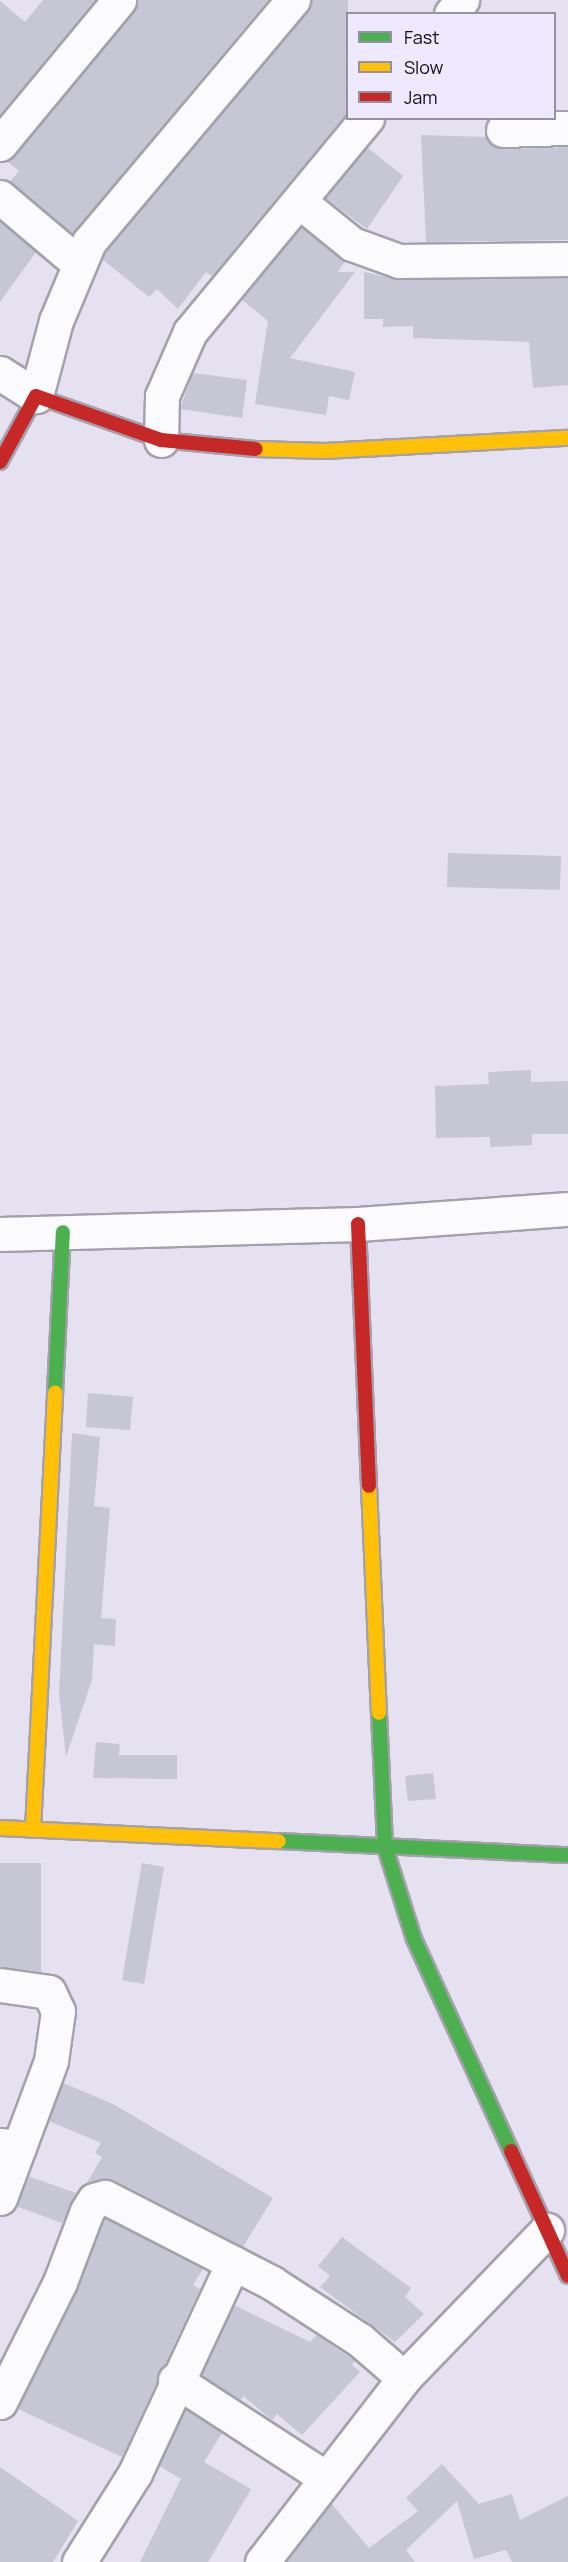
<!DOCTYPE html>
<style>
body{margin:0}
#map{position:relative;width:568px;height:2562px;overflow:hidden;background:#e5e1f0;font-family:Manrope,sans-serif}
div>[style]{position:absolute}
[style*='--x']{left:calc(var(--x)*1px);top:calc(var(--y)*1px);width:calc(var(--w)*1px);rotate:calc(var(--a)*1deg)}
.building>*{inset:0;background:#c6c6d4}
.roads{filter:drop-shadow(2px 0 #a4a1ac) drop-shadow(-2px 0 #a4a1ac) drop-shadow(0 2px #a4a1ac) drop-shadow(0 -2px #a4a1ac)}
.street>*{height:33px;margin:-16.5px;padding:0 16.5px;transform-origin:16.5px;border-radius:16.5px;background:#fbfafd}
.fast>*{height:14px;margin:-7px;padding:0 7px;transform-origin:7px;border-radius:7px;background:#4caf50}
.slow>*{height:14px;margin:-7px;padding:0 7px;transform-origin:7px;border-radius:7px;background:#ffc107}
.jam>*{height:14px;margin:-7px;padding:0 7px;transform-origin:7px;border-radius:7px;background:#c62828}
span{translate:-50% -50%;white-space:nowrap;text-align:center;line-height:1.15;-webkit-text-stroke:4.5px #eee9ff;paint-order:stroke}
.legend{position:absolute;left:346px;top:12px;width:210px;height:108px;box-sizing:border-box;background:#eee9ff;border:2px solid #9591a1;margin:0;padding:8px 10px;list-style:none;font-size:18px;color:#0f0c15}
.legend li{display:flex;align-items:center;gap:12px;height:30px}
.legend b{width:30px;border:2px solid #9591a1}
</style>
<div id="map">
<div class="building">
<div style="clip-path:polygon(43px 0,95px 0,0 115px,0 1px,25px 22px)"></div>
<div style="clip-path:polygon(137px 0,268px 0,72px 234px,10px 181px,19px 171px,7px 161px,133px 12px)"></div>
<div style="clip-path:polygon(311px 0,348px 0,348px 112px,212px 276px,206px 272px,178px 309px,157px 289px,149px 297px,102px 259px,105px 252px,307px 12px)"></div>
<div style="clip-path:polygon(421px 135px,486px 137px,504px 149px,568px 147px,568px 240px,426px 242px)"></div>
<div style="clip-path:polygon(367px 147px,403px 176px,367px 229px,325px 198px)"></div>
<div style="clip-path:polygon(0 222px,36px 252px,0 302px)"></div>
<div style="clip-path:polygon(301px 227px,345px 261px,338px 272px,355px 272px,290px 358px,355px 372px,349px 400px,329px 396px,326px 415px,255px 404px,268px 321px,241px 299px)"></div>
<div style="clip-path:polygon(364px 272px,399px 280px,568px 278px,568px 385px,533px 388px,529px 342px,413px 338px,413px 326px,383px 327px,383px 319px,364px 319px)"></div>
<div style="clip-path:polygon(193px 373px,247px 380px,242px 418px,180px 409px)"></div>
<div style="clip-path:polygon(448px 853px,561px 856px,560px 890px,447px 887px)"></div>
<div style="clip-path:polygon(531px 1070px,531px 1082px,568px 1081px,568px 1134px,532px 1134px,532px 1145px,490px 1147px,490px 1137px,436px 1138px,435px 1086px,489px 1084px,488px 1072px)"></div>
<div style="clip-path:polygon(88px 1393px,133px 1397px,130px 1430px,86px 1427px)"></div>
<div style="clip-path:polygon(72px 1433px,100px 1437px,94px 1506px,110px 1508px,101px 1618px,116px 1619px,115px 1646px,94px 1644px,92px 1680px,66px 1757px,59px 1693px)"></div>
<div style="clip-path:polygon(96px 1742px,120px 1744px,119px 1755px,177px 1755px,177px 1779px,93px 1778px)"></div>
<div style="clip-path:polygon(433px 1773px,436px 1799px,408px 1801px,405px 1776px)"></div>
<div style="clip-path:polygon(0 1863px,41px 1863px,41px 1972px,0 1967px)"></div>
<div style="clip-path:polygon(142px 1863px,164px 1867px,144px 1984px,122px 1980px)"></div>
<div style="clip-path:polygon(63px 2083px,113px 2104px,273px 2198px,243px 2247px,114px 2180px,87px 2183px,102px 2157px,95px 2153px,101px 2143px,49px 2121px)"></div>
<div style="clip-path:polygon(28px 2176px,76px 2193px,62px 2223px,16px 2206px)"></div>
<div style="clip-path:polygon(105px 2218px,203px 2269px,193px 2285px,200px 2289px,122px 2457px,18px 2409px,77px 2290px)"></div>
<div style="clip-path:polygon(342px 2237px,411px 2288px,405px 2297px,424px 2314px,395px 2342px,320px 2287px,330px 2276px,318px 2266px)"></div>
<div style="clip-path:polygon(234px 2305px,310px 2342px,317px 2335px,355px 2361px,352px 2365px,360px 2372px,302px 2435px,277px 2414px,272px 2420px,243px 2396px,241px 2400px,201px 2375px)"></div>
<div style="clip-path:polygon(185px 2409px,222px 2433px,204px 2462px,251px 2489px,208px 2562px,140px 2562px,181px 2479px,159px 2466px)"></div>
<div style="clip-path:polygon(442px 2464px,479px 2504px,512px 2494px,520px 2520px,568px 2496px,568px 2562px,512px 2562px,506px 2550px,474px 2559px,457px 2501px,406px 2550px,415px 2562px,286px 2562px,331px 2503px,369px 2548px,418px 2511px,406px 2498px)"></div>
<div style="clip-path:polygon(0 2467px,78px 2521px,53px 2562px,0 2562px)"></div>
</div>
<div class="roads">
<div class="street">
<div style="--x:451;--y:14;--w:18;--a:-52"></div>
<div style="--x:503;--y:130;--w:65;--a:-1.8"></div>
<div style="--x:0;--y:144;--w:187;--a:-50.4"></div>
<div style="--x:0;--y:197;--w:102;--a:40.2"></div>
<div style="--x:300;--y:202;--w:67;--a:38.9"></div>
<div style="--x:352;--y:244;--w:50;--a:19.9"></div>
<div style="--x:399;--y:261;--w:169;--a:-0.7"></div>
<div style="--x:0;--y:373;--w:43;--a:32.6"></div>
<div style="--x:36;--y:396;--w:78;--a:-75.1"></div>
<div style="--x:56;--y:321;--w:86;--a:-67.3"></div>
<div style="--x:89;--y:242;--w:317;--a:-49.9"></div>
<div style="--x:161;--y:440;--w:44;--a:-88.7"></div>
<div style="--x:162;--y:396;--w:70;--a:-66.4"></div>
<div style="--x:190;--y:332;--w:278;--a:-50.4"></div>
<div style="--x:0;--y:1234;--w:358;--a:-1.6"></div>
<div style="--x:358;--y:1224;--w:211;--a:-4.1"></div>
<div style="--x:0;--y:1985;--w:49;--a:8.1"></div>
<div style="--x:49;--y:1992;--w:21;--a:65"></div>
<div style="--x:58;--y:2011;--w:50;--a:98"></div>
<div style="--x:51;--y:2061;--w:92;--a:110.4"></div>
<div style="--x:19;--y:2147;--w:19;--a:-174"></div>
<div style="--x:0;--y:2198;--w:54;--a:-69.6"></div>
<div style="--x:175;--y:2380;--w:180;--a:33"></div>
<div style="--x:0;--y:2402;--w:134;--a:-63.4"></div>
<div style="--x:60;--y:2282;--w:76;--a:-69.2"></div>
<div style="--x:87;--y:2211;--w:13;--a:-58"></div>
<div style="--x:94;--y:2200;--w:11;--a:-15"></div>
<div style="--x:105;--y:2197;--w:188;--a:27.2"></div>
<div style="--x:272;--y:2283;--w:105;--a:32.9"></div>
<div style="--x:360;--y:2340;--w:58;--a:40.8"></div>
<div style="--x:79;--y:2562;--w:105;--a:-57.8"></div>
<div style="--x:135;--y:2473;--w:232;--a:-65"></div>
<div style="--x:262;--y:2562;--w:232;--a:-52.3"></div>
<div style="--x:404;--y:2378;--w:206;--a:-46"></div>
</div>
<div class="fast">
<div style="--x:55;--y:1393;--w:161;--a:-87.2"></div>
<div style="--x:379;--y:1713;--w:134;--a:87.4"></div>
<div style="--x:385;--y:1847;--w:96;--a:72.5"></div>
<div style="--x:414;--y:1939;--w:233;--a:65.4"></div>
<div style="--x:279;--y:1841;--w:289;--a:2.8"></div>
</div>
<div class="slow">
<div style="--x:256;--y:449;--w:69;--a:1.7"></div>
<div style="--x:325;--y:451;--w:243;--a:-3.1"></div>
<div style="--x:369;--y:1486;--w:227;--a:87.5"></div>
<div style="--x:0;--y:1828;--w:279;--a:2.7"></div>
<div style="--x:33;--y:1830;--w:438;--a:-87.1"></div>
</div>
<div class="jam">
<div style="--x:0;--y:462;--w:75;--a:-61.4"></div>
<div style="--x:36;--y:396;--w:133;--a:19.4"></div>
<div style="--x:161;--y:440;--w:95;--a:5.4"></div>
<div style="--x:358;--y:1224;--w:262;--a:87.6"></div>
<div style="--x:511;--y:2151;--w:137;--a:65.5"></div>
</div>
</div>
<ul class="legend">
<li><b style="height:8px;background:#4caf50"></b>Fast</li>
<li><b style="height:8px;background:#ffc107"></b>Slow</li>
<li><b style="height:8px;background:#c62828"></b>Jam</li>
</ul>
</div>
